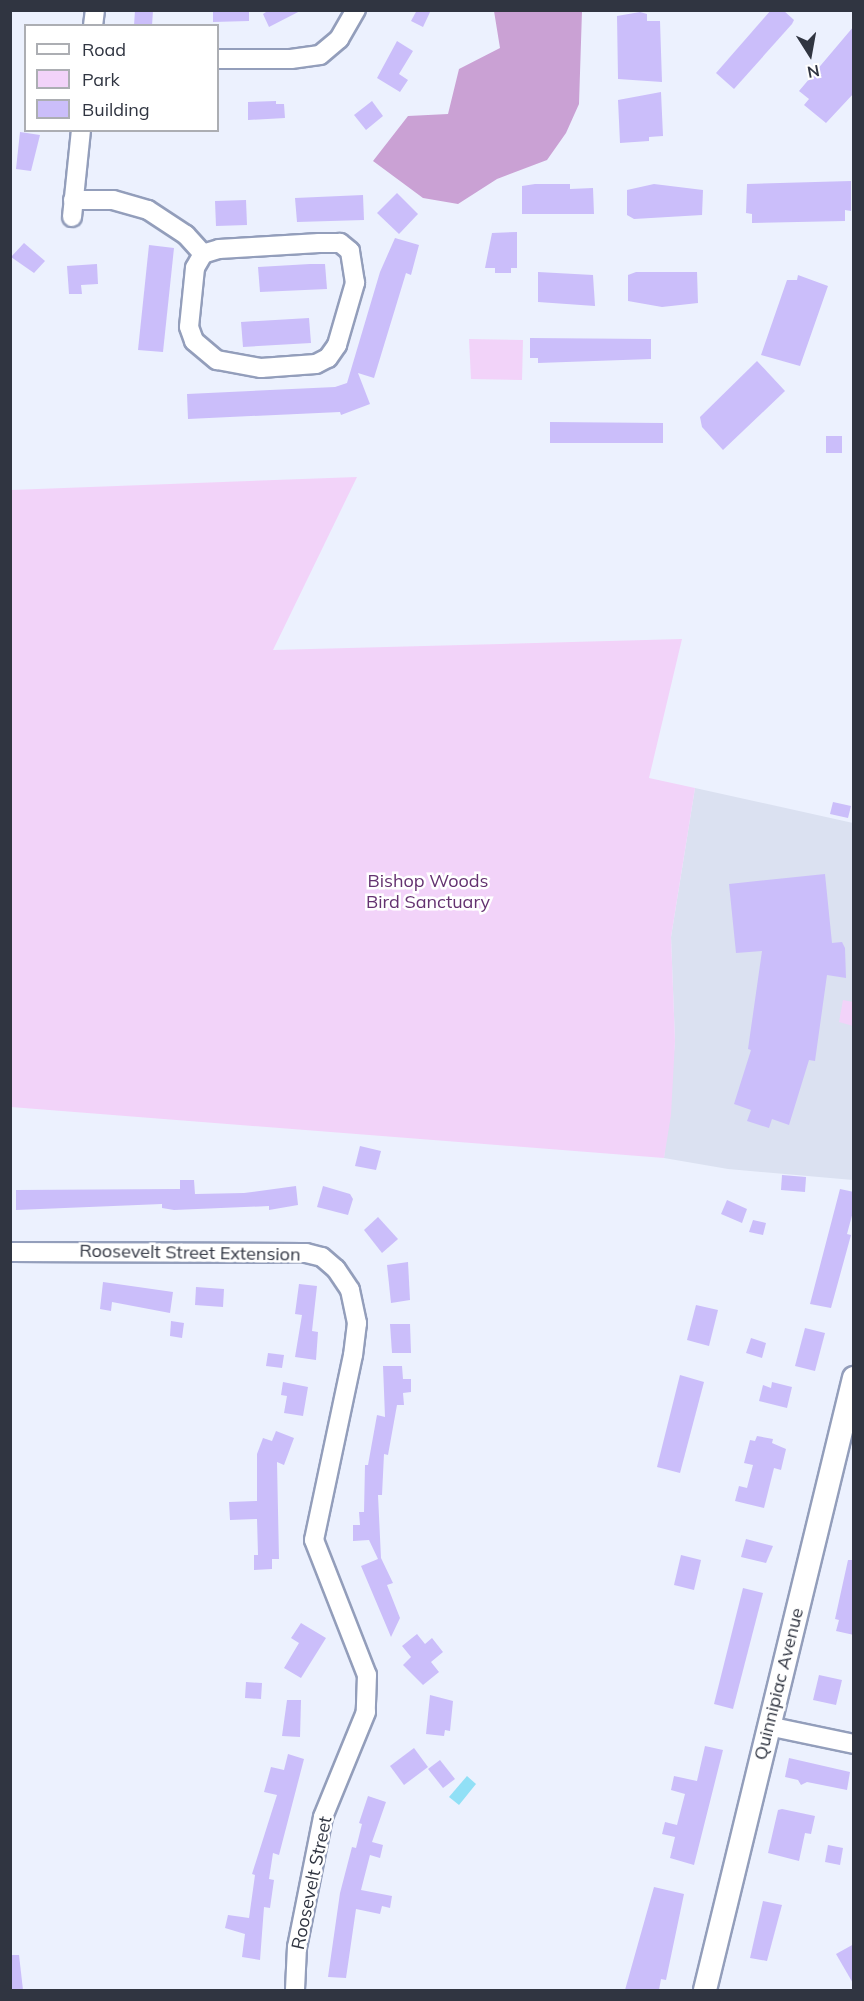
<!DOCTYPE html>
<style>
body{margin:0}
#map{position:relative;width:864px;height:2001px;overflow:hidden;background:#ecf1fe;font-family:Mulish,sans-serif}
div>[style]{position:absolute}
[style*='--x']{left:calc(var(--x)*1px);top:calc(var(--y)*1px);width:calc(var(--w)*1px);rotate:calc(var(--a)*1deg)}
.built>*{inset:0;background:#dbe1f1}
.green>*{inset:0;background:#f2d3f9}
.forest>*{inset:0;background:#caa1d4}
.water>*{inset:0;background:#91e0f6}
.building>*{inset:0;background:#cbbefa}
.roads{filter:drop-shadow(2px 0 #939ebb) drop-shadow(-2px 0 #939ebb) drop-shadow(0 2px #939ebb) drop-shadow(0 -2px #939ebb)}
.minor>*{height:18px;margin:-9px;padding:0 9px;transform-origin:9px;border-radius:9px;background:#fff}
.major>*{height:22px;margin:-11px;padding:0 11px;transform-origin:11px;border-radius:11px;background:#fff}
span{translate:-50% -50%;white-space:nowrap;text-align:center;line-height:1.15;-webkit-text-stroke:5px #fff;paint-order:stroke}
.park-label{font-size:18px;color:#643270}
.street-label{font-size:18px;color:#303541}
.frame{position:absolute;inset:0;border:12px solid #303541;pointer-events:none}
.legend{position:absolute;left:24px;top:24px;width:195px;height:108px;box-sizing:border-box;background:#fff;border:2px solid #acaeb3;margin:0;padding:8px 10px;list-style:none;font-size:18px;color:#303541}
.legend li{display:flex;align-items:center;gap:12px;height:30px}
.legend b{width:30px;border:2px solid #acaeb3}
.north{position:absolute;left:780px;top:24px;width:60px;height:60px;-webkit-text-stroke:4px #fff;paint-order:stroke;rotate:169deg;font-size:16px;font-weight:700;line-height:24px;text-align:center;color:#303541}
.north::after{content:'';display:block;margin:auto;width:21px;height:27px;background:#303541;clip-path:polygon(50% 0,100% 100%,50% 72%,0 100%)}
</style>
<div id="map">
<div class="built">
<div style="clip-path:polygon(695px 788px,853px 823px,853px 1180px,728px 1169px,664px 1158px,675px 1041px,671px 937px)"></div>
</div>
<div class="green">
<div style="clip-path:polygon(469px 339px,523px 340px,522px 380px,471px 379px)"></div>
<div style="clip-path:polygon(357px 477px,273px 650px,682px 639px,649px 778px,695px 788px,671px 937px,675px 1041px,671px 1115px,664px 1158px,11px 1107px,11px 490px)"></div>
<div style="clip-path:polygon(843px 1000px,853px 1002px,853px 1026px,839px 1022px)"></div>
</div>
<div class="forest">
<div style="clip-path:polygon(494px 11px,582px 11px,579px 104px,566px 133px,547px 160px,497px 179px,458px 204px,423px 198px,373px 161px,408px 116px,448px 114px,459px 69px,500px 48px)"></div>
</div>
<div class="water">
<div style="clip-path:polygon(467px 1776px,476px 1784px,459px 1805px,449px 1797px)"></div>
</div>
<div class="building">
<div style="clip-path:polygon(135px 10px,153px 10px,152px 26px,134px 26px)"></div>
<div style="clip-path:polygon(213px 10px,249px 10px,249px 21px,213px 22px)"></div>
<div style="clip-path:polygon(269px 10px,302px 10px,269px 27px,263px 14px)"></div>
<div style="clip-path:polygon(417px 10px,431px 10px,423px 27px,411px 21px)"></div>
<div style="clip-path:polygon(771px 10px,783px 10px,794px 20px,792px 24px,734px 89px,716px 73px)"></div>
<div style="clip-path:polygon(640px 12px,647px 14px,647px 21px,660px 21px,662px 82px,618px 79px,617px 16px)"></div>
<div style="clip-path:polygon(854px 26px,854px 93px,826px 123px,804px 105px,809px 99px,799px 91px)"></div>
<div style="clip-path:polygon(397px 41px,413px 51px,399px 74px,408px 80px,400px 92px,377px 78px)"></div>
<div style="clip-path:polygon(661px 92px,663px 136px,649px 137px,649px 141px,620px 143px,618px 100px)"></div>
<div style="clip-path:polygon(276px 101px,276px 104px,284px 104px,285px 118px,248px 120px,248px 102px)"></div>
<div style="clip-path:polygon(372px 101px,383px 116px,366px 130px,354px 115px)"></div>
<div style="clip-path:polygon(20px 132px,40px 135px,31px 171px,16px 169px)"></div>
<div style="clip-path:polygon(851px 181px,851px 211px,845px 210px,845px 221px,752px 223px,752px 214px,746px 213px,747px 184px)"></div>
<div style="clip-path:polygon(535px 184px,570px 184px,570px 189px,593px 188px,594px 214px,522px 214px,522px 186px)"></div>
<div style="clip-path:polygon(654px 184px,703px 190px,702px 215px,634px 219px,627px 215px,627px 190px)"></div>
<div style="clip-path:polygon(397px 193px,418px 214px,399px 234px,377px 213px)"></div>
<div style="clip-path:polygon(363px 195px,364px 220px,297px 222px,295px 198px)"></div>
<div style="clip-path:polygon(246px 200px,247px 225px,216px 226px,215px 201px)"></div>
<div style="clip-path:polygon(517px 232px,517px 268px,511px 268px,511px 273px,495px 273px,495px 268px,485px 268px,492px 233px)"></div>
<div style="clip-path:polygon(395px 238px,419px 245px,411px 275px,406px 273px,374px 378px,358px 373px,370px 404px,341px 415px,340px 412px,188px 419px,187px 394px,335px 387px,347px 383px,380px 272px)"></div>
<div style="clip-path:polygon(24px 243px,45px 261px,34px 273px,11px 257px)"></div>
<div style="clip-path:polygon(149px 245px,174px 248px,163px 352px,138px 350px)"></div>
<div style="clip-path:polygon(97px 264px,98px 284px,81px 285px,82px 294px,69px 294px,67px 266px)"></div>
<div style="clip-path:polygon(310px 264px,325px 264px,327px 289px,260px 292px,258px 267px)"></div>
<div style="clip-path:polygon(538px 272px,593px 275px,595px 306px,538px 302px)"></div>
<div style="clip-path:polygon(636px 272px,697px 272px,698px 303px,662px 307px,628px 301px,628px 275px)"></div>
<div style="clip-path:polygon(798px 275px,828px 286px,800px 366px,761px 355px,787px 280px,797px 280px)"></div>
<div style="clip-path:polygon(309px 318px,311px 343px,243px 347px,241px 322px)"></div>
<div style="clip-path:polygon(530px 338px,651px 339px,651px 359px,538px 363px,538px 358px,530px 358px)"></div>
<div style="clip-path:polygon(757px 361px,785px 391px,723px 450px,702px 427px,700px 417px)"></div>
<div style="clip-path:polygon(550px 422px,663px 423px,663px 443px,550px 443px)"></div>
<div style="clip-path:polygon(826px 436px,842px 436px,842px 453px,826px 453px)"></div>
<div style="clip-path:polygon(833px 802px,851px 806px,848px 818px,830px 814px)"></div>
<div style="clip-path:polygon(825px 874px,832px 943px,842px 942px,845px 948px,846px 978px,827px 975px,815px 1061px,809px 1060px,789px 1125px,772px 1119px,769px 1128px,747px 1121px,751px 1110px,734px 1104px,751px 1050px,748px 1049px,762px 951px,736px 953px,729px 884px)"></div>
<div style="clip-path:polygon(360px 1146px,381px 1151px,376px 1170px,355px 1166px)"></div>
<div style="clip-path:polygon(782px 1175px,806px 1177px,805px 1192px,781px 1190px)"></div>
<div style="clip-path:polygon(180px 1180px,194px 1180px,195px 1194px,244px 1193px,296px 1186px,298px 1205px,269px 1210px,269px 1206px,174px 1210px,162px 1208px,162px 1204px,16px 1210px,16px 1190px,180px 1189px)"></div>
<div style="clip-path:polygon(323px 1186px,350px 1194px,353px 1199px,348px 1215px,317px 1207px)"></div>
<div style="clip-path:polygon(840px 1189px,854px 1192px,854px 1208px,847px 1234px,851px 1235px,831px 1308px,810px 1304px)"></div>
<div style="clip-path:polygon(727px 1200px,747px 1209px,742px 1223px,721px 1214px)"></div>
<div style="clip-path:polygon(378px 1217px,398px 1239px,382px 1253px,364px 1230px)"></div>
<div style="clip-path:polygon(753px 1220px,766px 1223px,763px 1235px,749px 1232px)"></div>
<div style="clip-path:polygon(408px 1262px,410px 1300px,391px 1303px,387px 1265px)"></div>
<div style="clip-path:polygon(103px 1282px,173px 1292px,170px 1313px,112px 1302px,111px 1311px,100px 1309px)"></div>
<div style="clip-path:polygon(299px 1284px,317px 1286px,312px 1331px,318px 1332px,316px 1360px,295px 1357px,302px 1315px,295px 1314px)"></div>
<div style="clip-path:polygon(196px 1287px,224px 1289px,223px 1307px,195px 1305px)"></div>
<div style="clip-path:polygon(696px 1305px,718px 1310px,709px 1346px,687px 1340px)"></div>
<div style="clip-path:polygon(171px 1321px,184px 1323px,182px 1338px,170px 1336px)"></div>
<div style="clip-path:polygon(390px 1324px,410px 1324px,411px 1353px,392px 1353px)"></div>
<div style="clip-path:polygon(805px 1328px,825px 1333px,815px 1371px,795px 1366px)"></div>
<div style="clip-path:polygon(751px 1338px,766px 1343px,762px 1358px,746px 1353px)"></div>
<div style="clip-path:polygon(268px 1353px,284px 1355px,282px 1368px,266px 1366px)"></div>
<div style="clip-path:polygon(383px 1366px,402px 1366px,403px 1379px,411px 1379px,411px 1392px,403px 1393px,404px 1405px,397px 1405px,388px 1455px,384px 1454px,382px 1495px,378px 1495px,381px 1558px,393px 1583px,387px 1585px,400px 1618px,391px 1637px,361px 1566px,378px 1559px,369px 1540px,353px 1541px,353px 1525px,360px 1525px,359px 1512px,364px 1512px,365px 1465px,368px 1465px,377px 1415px,385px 1417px)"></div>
<div style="clip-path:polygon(680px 1375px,704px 1382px,680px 1473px,657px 1467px)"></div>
<div style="clip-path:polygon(283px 1382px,308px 1387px,303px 1416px,284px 1413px,287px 1396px,281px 1395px)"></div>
<div style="clip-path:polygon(772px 1382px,792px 1387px,787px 1408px,759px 1401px,763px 1385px,771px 1388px)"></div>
<div style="clip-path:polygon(276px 1431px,294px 1438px,284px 1465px,277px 1462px,279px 1559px,272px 1559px,272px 1569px,254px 1570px,254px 1555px,258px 1555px,257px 1519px,230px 1520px,229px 1502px,257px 1501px,257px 1454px,263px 1438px,272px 1441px)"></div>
<div style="clip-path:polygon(757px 1436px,773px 1439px,772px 1443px,786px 1449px,781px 1470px,774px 1468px,764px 1508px,735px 1501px,739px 1486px,747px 1488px,753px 1465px,744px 1463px,750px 1440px,755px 1441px)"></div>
<div style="clip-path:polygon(746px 1539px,773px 1546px,766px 1563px,741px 1557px)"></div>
<div style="clip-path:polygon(681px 1555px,701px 1560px,694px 1590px,674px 1585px)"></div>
<div style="clip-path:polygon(848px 1560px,854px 1560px,854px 1635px,836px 1631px,839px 1620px,835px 1619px)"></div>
<div style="clip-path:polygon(743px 1588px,763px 1593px,733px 1709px,714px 1704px)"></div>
<div style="clip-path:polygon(301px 1623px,326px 1638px,301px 1678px,284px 1668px,299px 1643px,291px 1638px)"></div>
<div style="clip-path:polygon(417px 1634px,425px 1644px,432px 1638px,443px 1652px,431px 1662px,439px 1672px,423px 1685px,403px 1665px,411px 1657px,402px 1646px)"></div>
<div style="clip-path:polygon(819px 1675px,842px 1680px,836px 1705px,813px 1700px)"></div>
<div style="clip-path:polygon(246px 1682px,262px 1683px,261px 1699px,245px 1698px)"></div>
<div style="clip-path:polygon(430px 1695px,453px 1701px,450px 1731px,445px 1730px,444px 1736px,426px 1734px)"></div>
<div style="clip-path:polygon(287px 1700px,301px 1700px,300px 1737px,282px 1736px)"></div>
<div style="clip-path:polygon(705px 1746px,723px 1750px,694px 1865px,670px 1858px,675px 1837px,662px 1834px,665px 1822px,677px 1825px,685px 1794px,671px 1790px,674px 1776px,697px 1781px)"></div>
<div style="clip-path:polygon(414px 1748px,428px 1767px,404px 1785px,390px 1766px)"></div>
<div style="clip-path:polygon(288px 1754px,304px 1759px,279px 1855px,273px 1853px,269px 1879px,274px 1880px,270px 1908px,264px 1907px,260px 1960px,242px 1957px,245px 1934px,225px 1928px,228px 1915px,249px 1918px,255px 1875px,252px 1874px,277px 1795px,264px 1792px,271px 1767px,284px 1770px)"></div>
<div style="clip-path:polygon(789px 1758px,850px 1772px,847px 1790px,807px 1782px,801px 1785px,798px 1780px,785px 1777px)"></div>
<div style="clip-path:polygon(440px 1760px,455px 1779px,443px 1788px,428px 1769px)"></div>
<div style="clip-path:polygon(368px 1796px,386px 1802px,372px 1842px,383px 1845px,380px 1858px,370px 1855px,361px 1890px,392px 1896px,390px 1908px,382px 1906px,380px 1914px,356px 1909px,346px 1978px,328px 1977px,340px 1893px,352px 1847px,356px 1848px,362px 1824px,359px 1823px)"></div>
<div style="clip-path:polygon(782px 1809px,815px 1816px,811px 1834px,805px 1833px,799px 1861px,768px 1853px,778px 1810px)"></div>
<div style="clip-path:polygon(828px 1845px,843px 1848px,840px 1865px,825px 1862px)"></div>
<div style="clip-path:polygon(654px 1887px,684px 1894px,666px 1980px,661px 1979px,659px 1990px,625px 1990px)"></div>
<div style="clip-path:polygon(763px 1901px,782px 1905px,767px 1961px,750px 1958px)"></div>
<div style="clip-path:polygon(854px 1944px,854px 1985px,836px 1954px)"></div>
<div style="clip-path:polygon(10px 1955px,19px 1955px,23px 1990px,10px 1990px)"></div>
</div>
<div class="roads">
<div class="minor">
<div style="--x:93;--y:26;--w:16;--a:-83"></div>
<div style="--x:218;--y:59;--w:73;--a:0"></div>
<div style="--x:291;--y:59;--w:29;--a:-8"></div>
<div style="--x:320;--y:55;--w:25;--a:-40"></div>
<div style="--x:339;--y:39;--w:34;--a:-60"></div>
<div style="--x:73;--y:200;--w:40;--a:0"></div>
<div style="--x:113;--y:200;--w:36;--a:16"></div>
<div style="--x:148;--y:210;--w:45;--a:33.3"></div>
<div style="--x:186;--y:235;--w:25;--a:48"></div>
<div style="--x:203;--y:254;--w:16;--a:120"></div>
<div style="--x:195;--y:268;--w:59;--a:95.8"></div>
<div style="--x:189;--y:327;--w:15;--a:70"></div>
<div style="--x:194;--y:341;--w:30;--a:40"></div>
<div style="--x:217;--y:360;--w:45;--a:10.3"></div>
<div style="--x:261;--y:368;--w:55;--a:-4.2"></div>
<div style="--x:316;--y:364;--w:13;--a:-27"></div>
<div style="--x:328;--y:358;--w:16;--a:-55"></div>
<div style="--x:337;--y:345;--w:65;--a:-73.8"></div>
<div style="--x:355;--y:283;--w:32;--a:-99"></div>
<div style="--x:350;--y:251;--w:13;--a:-141"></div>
<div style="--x:340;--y:243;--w:21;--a:180"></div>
<div style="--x:319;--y:243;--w:100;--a:176.6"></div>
<div style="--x:219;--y:249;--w:17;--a:163"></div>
<div style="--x:72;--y:217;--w:87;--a:-84.1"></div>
<div style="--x:10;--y:1252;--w:296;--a:0.2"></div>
<div style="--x:306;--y:1253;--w:16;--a:14"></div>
<div style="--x:322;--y:1257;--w:18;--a:41"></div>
<div style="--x:336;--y:1269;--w:25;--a:56"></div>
<div style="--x:350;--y:1290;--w:34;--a:78"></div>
<div style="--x:357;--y:1323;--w:32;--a:97"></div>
<div style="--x:353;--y:1355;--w:189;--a:101.9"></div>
<div style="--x:314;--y:1540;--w:145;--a:68.6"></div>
<div style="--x:367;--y:1675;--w:37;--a:92"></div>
<div style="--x:366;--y:1712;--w:113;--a:112.3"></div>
<div style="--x:323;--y:1817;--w:133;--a:101.3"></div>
<div style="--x:297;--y:1947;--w:43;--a:92.7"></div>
<div style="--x:768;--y:1726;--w:88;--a:11.8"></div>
</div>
<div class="major">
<div style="--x:705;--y:1990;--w:630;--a:-76.32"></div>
</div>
</div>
<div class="park-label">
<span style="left:428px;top:892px">Bishop Woods<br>Bird Sanctuary</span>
</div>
<div class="street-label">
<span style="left:190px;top:1253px;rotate:1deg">Roosevelt Street Extension</span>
<span style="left:779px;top:1684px;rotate:-76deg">Quinnipiac Avenue</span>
<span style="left:312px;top:1883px;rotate:-78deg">Roosevelt Street</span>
</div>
<div class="frame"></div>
<ul class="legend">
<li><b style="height:8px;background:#fff"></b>Road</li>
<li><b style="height:16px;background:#f2d3f9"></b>Park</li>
<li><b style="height:16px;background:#cbbefa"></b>Building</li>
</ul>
<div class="north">N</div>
</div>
